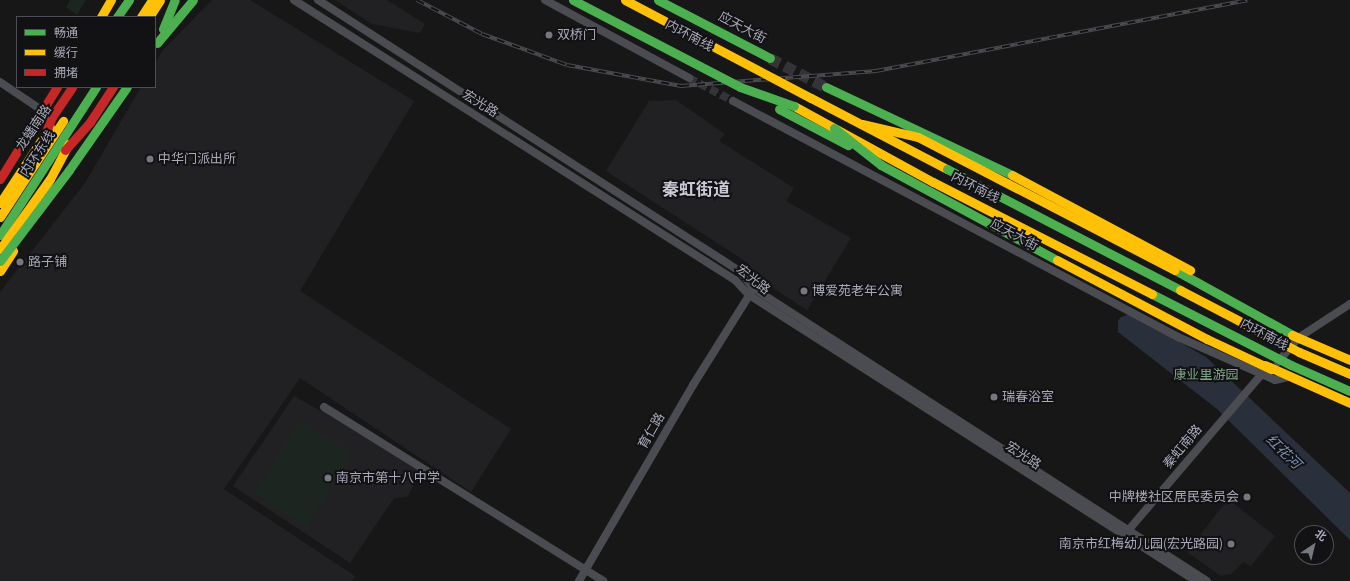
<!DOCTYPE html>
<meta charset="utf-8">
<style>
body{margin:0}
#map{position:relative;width:1350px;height:581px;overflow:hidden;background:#171718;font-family:"Source Sans 3","Noto Sans SC",sans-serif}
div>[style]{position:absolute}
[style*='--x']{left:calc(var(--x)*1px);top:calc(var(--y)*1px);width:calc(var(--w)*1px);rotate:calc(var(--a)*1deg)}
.built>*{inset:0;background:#212124}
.green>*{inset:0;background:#1d2520}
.water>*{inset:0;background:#2a303b}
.street-tunnel>*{height:8px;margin-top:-4px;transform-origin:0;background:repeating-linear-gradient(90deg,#343438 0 8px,transparent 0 12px)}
.secondary-tunnel>*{height:11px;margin-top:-5.5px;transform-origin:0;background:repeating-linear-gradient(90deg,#343438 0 11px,transparent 0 16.5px)}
.street>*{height:8px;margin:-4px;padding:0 4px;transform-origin:4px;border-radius:4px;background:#4b4c51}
.fast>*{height:9px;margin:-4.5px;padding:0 4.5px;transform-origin:4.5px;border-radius:4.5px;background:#4caf50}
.slow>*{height:9px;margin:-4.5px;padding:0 4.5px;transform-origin:4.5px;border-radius:4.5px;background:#ffc107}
.jam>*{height:9px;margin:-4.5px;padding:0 4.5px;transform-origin:4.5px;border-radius:4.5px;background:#c62828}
.rail>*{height:4px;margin-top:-2px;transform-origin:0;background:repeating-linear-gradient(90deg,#121114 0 8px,#4b4c50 0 16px);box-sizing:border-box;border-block:1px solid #4b4c50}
.fast-bridge>*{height:9px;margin:-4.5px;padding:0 4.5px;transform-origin:4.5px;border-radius:4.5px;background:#4caf50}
.slow-bridge>*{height:9px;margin:-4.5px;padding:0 4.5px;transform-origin:4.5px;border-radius:4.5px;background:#ffc107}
.jam-bridge>*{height:9px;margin:-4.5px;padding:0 4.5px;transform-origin:4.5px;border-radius:4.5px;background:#c62828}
.dots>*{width:11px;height:11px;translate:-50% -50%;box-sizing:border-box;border:2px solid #121114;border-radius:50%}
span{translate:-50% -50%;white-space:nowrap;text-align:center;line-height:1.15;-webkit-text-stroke:4px #121114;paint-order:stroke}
.street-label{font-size:13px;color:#a8aab9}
.poi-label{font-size:13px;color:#a8aab9}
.left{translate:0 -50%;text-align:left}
.right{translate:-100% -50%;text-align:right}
.park-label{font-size:13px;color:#7ea687}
.water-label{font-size:14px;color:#7d91b6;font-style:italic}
.district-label{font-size:17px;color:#c9cad5;font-weight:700}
.legend{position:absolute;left:16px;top:16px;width:140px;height:72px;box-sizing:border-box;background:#121114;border:1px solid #4e4e56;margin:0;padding:5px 7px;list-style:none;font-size:12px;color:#a8aab9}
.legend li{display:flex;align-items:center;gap:8px;height:20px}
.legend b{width:20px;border:1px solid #4e4e56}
.north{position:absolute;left:1294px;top:525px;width:40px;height:40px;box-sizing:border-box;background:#121114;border:1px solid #4e4e56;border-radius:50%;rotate:35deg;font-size:11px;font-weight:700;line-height:16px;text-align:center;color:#a8aab9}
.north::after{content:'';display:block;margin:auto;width:14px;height:18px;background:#757781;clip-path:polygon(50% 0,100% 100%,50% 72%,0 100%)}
</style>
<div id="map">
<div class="built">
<div style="clip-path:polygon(212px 0,250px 0,414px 101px,300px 291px,511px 429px,471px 492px,300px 378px,224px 489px,355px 576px,352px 581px,0 581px,0 292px,85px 183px,141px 87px,155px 87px,155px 63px,163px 50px)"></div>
<div style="clip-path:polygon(335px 0,387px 0,425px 24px,420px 33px,372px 24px)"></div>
<div style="clip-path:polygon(676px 100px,725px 134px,719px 141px,794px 188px,786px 201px,851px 238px,807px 310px,759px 279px,748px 263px,606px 171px,649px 101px)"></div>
<div style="clip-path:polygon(294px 396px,321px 411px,324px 407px,422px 470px,407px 497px,394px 498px,350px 563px,233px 486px)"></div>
<div style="clip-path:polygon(1228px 499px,1275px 536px,1251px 566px,1243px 562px,1231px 574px,1221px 576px,1187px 552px)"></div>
</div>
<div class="green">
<div style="clip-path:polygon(70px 0,86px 0,77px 15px,66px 7px)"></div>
<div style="clip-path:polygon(300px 420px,352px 453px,306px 527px,254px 494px)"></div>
</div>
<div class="water">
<div style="clip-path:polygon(1130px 314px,1206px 357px,1350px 493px,1350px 540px,1217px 409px,1118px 332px,1118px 321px,1121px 317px)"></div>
</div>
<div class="street-tunnel">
<div style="--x:689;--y:78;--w:50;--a:27.6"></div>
</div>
<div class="secondary-tunnel">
<div style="--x:770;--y:58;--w:63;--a:27.4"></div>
</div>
<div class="street">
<div style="--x:294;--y:0;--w:522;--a:32.41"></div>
<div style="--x:735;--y:280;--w:21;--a:47"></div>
<div style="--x:749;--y:295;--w:531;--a:32.61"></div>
<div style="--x:318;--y:0;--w:503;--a:32.74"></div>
<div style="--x:741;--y:272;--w:20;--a:53"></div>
<div style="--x:753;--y:288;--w:540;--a:32.84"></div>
<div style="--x:545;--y:0;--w:164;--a:28.4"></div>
<div style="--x:0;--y:82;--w:55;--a:34"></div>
<div style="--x:733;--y:101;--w:504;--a:27.94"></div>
<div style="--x:1178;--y:337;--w:106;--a:23.9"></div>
<div style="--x:1275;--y:380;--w:13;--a:-13"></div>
<div style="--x:1278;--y:362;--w:31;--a:-50"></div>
<div style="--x:1298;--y:338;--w:62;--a:-33.2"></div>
<div style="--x:324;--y:407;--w:329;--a:31.9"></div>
<div style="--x:1126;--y:533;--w:208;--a:-49.5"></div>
<div style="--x:579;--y:581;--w:227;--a:-59.8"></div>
<div style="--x:693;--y:385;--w:111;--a:-57.9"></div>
</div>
<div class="fast">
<div style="--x:658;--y:0;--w:126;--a:27.4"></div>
<div style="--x:117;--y:17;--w:21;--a:-55"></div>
<div style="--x:163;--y:29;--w:31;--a:-68"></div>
<div style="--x:157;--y:43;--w:56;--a:-50.1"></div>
<div style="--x:826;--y:87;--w:206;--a:25.3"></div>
<div style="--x:779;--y:109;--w:78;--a:27.6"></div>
<div style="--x:39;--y:206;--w:29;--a:-68"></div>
<div style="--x:0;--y:235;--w:176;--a:-57"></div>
<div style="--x:1175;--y:270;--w:141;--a:28.9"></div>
</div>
<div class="slow">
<div style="--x:101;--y:17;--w:20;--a:-60"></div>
<div style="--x:141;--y:17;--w:20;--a:-57"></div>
<div style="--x:149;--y:17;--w:20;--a:-57"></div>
<div style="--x:811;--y:98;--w:153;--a:27.6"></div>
<div style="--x:794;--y:106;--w:158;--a:28.7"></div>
<div style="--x:862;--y:124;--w:57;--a:13.1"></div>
<div style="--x:918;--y:137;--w:289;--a:27.4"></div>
<div style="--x:1012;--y:175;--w:202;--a:28.1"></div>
<div style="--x:0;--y:203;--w:91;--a:-56.7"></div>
<div style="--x:0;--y:217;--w:115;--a:-56.7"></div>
<div style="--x:0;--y:249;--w:86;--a:-54.5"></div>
<div style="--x:50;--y:179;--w:40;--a:-62"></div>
<div style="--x:0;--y:271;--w:24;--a:-57"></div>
<div style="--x:1292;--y:335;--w:63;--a:23.3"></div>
<div style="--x:1207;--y:339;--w:71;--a:25.1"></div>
<div style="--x:1265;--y:365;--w:93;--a:24.1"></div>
</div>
<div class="jam">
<div style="--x:45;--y:134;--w:18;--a:-68"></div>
<div style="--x:52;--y:117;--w:36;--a:-56"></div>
<div style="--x:65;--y:150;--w:38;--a:-48"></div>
<div style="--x:90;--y:122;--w:42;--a:-56.7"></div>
</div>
<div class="rail">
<div style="--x:417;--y:0;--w:73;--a:27.6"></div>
<div style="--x:482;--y:34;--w:90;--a:20"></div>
<div style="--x:567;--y:65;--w:116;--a:10.4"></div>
<div style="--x:681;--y:86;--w:196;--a:-4.4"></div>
<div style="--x:876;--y:71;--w:378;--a:-10.8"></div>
</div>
<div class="fast-bridge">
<div style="--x:573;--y:0;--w:188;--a:27.5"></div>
<div style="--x:740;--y:87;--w:57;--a:19.4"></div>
<div style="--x:834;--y:128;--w:60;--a:38.2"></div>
<div style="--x:881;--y:165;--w:200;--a:28.4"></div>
<div style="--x:947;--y:169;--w:263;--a:27.4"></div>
<div style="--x:0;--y:261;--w:114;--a:-52.8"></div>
<div style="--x:69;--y:170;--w:101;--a:-55.1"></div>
<div style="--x:1152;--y:294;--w:156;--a:27.1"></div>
<div style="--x:1291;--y:365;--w:64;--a:23.8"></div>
</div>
<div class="slow-bridge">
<div style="--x:625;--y:0;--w:210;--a:27.8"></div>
<div style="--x:933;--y:182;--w:246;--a:27.1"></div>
<div style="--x:1057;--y:260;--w:170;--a:27.8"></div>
<div style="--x:1180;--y:290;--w:134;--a:27.5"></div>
<div style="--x:1299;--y:352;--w:56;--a:23.3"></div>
</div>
<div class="jam-bridge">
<div style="--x:0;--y:179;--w:108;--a:-58.2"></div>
</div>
<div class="dots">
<div style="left:549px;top:35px;background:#757781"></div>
<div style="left:150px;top:159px;background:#757781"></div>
<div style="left:20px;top:262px;background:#757781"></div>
<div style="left:804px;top:291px;background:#757781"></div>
<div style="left:994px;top:397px;background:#757781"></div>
<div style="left:328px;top:478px;background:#757781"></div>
<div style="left:1247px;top:497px;background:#757781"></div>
<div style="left:1231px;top:544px;background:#757781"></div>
</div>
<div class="street-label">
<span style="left:742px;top:28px;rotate:28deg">应天大街</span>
<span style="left:689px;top:36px;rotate:28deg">内环南线</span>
<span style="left:480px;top:104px;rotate:32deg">宏光路</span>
<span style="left:34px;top:128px;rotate:-56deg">龙蟠南路</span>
<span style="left:38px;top:154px;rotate:-57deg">内环东线</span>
<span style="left:975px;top:188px;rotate:27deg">内环南线</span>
<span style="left:1014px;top:235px;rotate:28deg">应天大街</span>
<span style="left:753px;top:280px;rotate:39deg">宏光路</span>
<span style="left:1264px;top:335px;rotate:28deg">内环南线</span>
<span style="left:652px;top:431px;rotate:-60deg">育仁路</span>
<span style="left:1183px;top:447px;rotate:-50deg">秦虹南路</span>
<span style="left:1023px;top:456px;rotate:33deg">宏光路</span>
</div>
<div class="poi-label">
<span class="left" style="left:557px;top:35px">双桥门</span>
<span class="left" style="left:158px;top:159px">中华门派出所</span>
<span class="left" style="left:28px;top:262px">路子铺</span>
<span class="left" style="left:812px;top:291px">博爱苑老年公寓</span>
<span class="left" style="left:1002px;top:397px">瑞春浴室</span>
<span class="left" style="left:336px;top:478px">南京市第十八中学</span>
<span class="right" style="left:1239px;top:497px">中牌楼社区居民委员会</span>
<span class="right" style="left:1223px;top:544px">南京市红梅幼儿园(宏光路园)</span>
</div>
<div class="park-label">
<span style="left:1206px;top:375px">康业里游园</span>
</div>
<div class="water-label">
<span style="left:1283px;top:452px;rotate:44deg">红花河</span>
</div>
<div class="district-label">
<span style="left:696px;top:191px">秦虹街道</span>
</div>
<ul class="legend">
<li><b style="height:5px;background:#4caf50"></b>畅通</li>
<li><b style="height:5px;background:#ffc107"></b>缓行</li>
<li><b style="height:5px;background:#c62828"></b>拥堵</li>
</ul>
<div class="north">北</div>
</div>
